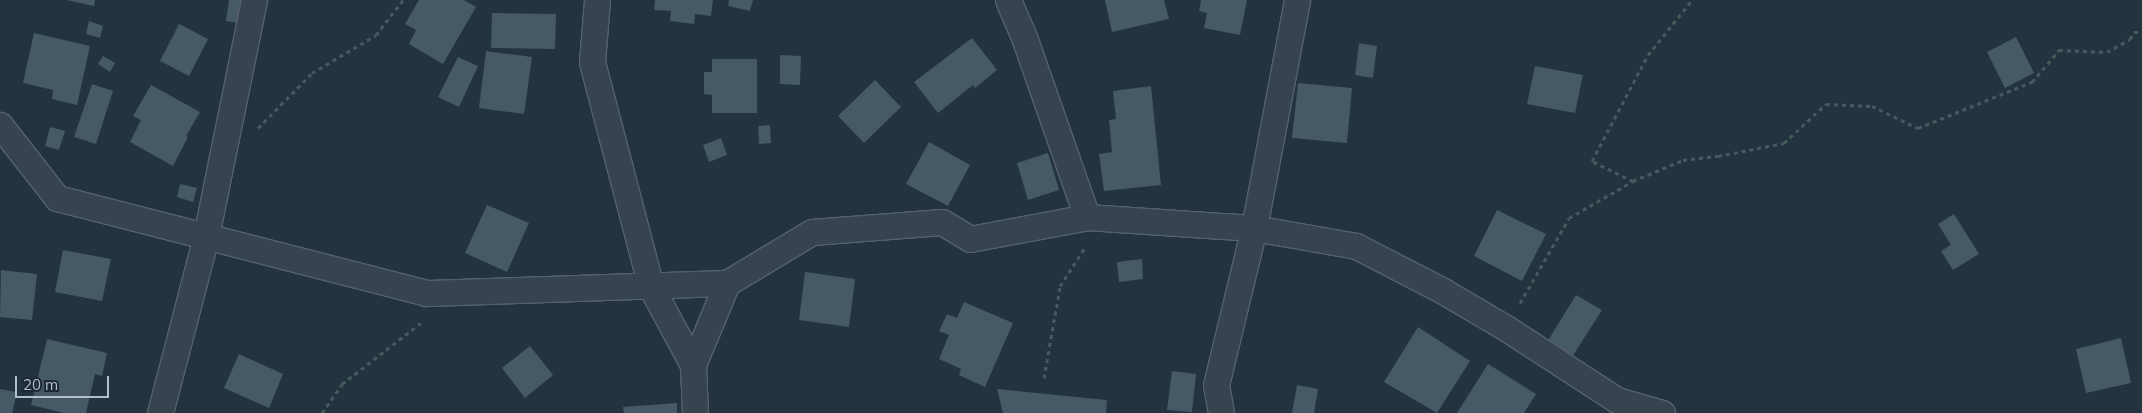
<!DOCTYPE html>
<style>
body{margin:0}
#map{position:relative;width:2142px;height:413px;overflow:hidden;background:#233340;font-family:Mulish,sans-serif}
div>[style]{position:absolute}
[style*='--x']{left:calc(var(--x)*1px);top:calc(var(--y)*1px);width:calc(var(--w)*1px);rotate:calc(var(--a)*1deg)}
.building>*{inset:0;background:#465966}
.path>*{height:3px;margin-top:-1.5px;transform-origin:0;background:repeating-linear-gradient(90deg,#435d5c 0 4px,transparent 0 8px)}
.roads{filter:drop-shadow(1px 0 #55626d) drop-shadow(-1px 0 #55626d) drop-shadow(0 1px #55626d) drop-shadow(0 -1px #55626d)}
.street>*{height:25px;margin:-12.5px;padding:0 12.5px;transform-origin:12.5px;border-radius:12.5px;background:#37444f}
span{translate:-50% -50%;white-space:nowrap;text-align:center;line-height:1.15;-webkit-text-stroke:5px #1c2934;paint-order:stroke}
.scale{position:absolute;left:15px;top:376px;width:94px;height:22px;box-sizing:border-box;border:2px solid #b3bfca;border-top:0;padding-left:6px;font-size:15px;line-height:18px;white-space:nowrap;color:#b3bfca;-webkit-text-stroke:4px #1c2934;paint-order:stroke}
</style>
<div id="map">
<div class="building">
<div style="clip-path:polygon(66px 0,95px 0,94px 6px)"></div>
<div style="clip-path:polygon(229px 0,242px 0,238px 23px,226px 21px)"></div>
<div style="clip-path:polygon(419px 0,464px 0,476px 7px,443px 64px,409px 44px,416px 30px,405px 24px)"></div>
<div style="clip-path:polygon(655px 0,713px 0,711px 16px,695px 14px,694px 24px,670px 21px,671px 11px,654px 10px)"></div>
<div style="clip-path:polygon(729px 0,753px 0,750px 11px,728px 6px)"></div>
<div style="clip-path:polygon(1105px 0,1164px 0,1169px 19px,1112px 32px)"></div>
<div style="clip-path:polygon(1201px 0,1247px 0,1240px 35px,1204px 28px,1207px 13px,1199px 11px)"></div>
<div style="clip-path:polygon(492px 13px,556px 14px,555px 49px,491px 48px)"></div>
<div style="clip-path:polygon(89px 21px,103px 26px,100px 38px,86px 34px)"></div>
<div style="clip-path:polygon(179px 24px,208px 39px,189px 76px,160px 61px)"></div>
<div style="clip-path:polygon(34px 33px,90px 46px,77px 105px,52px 99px,53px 90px,23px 83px)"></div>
<div style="clip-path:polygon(2016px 37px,2034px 73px,2005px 88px,1987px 52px)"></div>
<div style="clip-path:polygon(972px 38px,997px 70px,975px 88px,973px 85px,938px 113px,914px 82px)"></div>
<div style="clip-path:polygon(1359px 43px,1377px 46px,1373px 78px,1355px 75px)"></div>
<div style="clip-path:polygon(486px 51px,532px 57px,524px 114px,479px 108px)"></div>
<div style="clip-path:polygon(780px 55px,801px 56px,800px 85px,780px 84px)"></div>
<div style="clip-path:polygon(103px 56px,115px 63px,110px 72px,98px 64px)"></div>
<div style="clip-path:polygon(458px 57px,478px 66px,459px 107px,438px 97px)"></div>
<div style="clip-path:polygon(712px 59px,757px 59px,757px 113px,712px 113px,712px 95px,704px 94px,704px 72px,712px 72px)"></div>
<div style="clip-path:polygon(1535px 66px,1583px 75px,1575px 113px,1527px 104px)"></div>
<div style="clip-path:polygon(875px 80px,901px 107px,864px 143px,838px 116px)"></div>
<div style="clip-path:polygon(1298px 83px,1352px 88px,1347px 143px,1292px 138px)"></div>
<div style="clip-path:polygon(92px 84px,113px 91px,96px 144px,74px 137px)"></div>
<div style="clip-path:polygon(151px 85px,200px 112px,186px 136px,188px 137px,173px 166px,130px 142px,141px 120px,133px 116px)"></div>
<div style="clip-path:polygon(1151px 86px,1161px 185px,1104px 191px,1099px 154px,1112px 152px,1109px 120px,1116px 119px,1113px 91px)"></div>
<div style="clip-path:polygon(770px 125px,771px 143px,759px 144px,758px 126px)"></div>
<div style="clip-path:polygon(50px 127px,65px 131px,59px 150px,45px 146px)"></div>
<div style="clip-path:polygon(721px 138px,727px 155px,709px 162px,703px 145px)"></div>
<div style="clip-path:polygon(929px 142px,970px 165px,948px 206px,906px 184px)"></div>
<div style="clip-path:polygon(1048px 153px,1059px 190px,1028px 200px,1017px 163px)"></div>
<div style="clip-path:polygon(180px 184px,197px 188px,193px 202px,177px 197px)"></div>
<div style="clip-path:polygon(487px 205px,529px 223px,507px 272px,465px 253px)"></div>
<div style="clip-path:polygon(1497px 210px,1546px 234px,1522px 281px,1474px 256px)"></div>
<div style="clip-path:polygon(1954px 214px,1979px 254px,1953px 270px,1941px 251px,1951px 245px,1938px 224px)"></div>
<div style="clip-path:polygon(63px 250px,111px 259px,102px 301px,55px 292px)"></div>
<div style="clip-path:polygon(1142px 259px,1143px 279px,1119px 282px,1117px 262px)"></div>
<div style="clip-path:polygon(1px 270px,37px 274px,32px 320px,0 317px)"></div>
<div style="clip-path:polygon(805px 272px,855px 279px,849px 327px,799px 320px)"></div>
<div style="clip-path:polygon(1576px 295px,1602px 310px,1572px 357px,1547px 342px)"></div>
<div style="clip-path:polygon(964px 302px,1013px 323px,985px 387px,959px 375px,961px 369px,939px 359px,949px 335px,939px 331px,947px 314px,957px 318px)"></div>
<div style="clip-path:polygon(1418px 327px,1470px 361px,1437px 413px,1384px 382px)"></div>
<div style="clip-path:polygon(2121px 338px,2131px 383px,2086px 393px,2076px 349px)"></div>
<div style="clip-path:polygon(47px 339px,107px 353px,102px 376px,95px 374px,86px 413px,64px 413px,31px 405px)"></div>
<div style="clip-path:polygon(530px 346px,553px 375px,525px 398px,502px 368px)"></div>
<div style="clip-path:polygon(239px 354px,283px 374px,269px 408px,224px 388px)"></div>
<div style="clip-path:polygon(1488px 364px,1536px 394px,1524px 413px,1457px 413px)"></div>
<div style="clip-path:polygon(1172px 371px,1196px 374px,1192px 412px,1167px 410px)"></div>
<div style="clip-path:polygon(1297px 385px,1318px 389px,1314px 413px,1292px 413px)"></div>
<div style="clip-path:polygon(0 389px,17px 392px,12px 413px,0 413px)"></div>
<div style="clip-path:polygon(997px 389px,1107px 400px,1106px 413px,1003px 413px)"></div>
<div style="clip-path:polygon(677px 403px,677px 413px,624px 413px,623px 407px)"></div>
</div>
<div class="path">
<div style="--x:258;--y:128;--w:77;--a:-45.5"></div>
<div style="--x:312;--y:73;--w:74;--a:-30.7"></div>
<div style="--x:376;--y:35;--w:44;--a:-52.4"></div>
<div style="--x:1633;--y:181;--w:46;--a:-154"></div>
<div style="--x:1592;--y:161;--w:120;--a:-62.2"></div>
<div style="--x:1648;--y:55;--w:70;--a:-51.3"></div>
<div style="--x:1520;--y:303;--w:98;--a:-60"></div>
<div style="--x:1569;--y:218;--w:74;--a:-30"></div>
<div style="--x:1633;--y:181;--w:54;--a:-22.8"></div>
<div style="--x:1683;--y:160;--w:35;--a:-7"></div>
<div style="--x:1718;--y:156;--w:67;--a:-11.1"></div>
<div style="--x:1784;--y:143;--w:57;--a:-42.9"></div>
<div style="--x:1826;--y:104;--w:46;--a:2.5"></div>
<div style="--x:1872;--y:106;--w:51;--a:25.6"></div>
<div style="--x:1918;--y:128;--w:123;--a:-22"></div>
<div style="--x:2032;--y:82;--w:42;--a:-49.8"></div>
<div style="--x:2059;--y:50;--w:48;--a:2.4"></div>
<div style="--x:2107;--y:52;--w:26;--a:-29"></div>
<div style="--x:2130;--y:39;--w:8;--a:-60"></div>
<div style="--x:2134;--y:32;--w:8;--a:0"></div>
<div style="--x:1044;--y:378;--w:93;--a:-80.1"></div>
<div style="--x:1060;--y:286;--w:48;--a:-57"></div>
<div style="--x:322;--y:413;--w:35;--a:-55"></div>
<div style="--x:342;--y:384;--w:101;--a:-37.8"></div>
</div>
<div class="roads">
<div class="street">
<div style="--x:597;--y:0;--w:62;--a:94.6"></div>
<div style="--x:592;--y:62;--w:233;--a:75.3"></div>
<div style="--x:651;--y:287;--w:89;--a:61.7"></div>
<div style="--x:693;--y:365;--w:48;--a:87.6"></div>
<div style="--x:1008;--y:0;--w:40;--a:66.6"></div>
<div style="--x:1024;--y:37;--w:191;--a:70.7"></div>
<div style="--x:0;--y:125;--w:93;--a:52"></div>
<div style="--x:57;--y:198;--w:381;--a:14.4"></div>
<div style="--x:426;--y:293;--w:301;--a:-1.9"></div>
<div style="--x:727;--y:283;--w:99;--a:-31"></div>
<div style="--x:812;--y:232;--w:130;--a:-4.4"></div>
<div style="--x:942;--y:222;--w:33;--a:31"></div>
<div style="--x:970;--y:239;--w:119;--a:-10.6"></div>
<div style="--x:1087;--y:217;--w:167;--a:3.8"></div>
<div style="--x:1254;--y:228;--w:104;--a:10"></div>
<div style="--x:1356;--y:246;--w:98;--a:27.3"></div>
<div style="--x:1443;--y:291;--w:73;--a:30.4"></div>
<div style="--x:1506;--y:328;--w:132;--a:33"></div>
<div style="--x:1617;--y:400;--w:47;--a:16.1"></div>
<div style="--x:693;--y:365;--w:89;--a:-67.5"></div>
<div style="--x:160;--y:413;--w:183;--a:-75.4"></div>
<div style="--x:206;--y:236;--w:241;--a:-78.5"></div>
<div style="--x:1221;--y:413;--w:28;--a:-100"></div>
<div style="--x:1216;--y:385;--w:162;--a:-76.4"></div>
<div style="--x:1254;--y:228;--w:232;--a:-79.3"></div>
</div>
</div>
<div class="scale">20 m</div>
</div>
